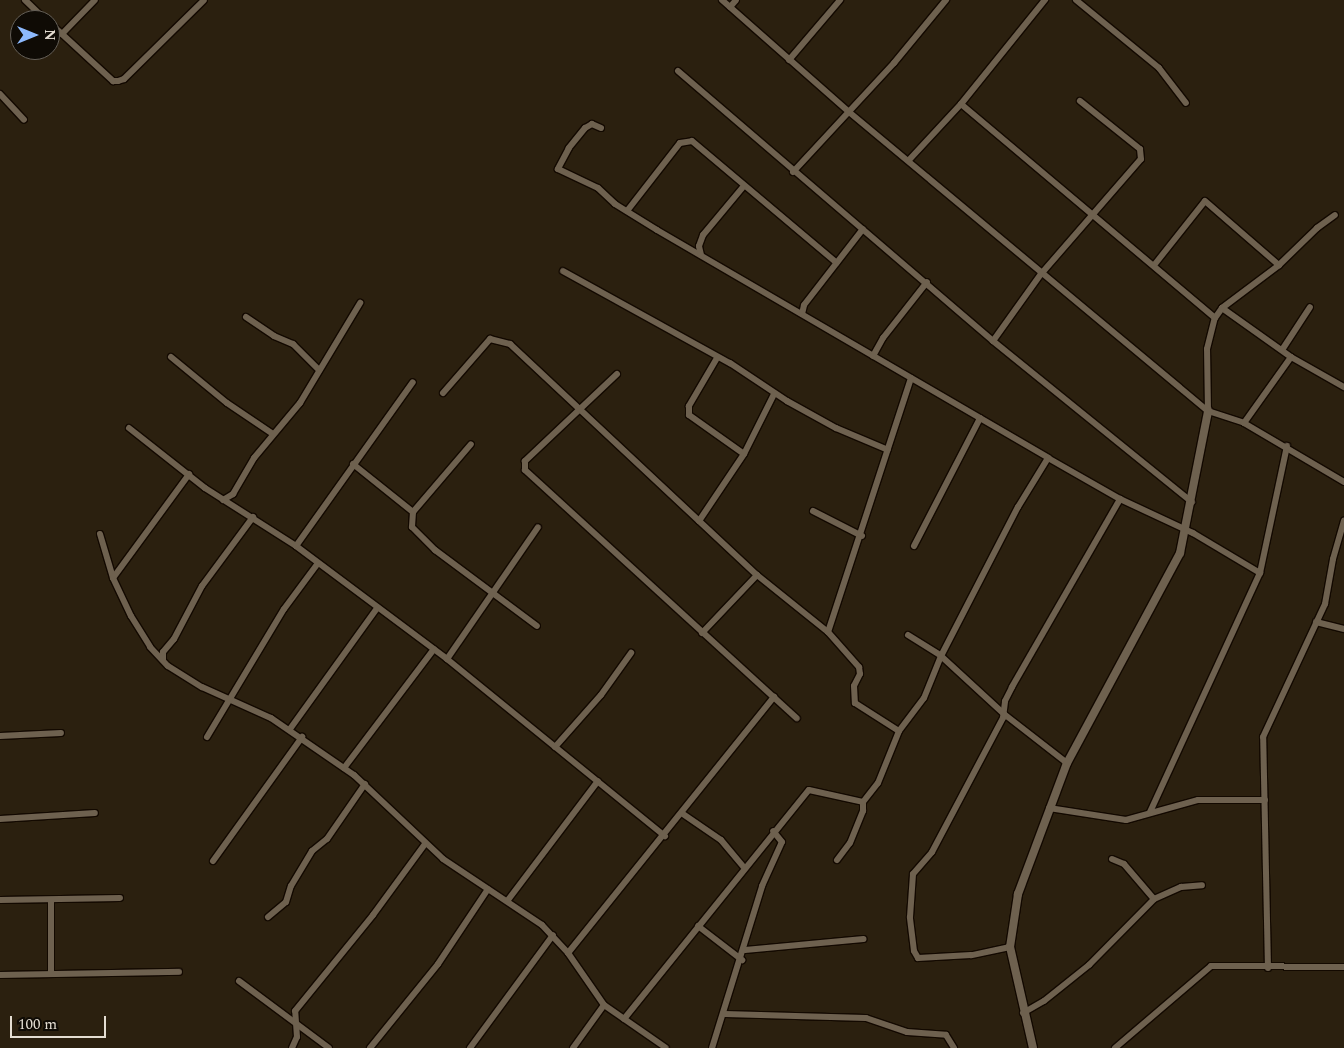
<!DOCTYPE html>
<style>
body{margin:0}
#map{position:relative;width:1344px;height:1048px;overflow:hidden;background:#2b200f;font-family:Spectral,serif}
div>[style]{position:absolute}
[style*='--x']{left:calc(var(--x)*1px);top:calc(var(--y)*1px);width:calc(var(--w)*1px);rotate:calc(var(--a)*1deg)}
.roads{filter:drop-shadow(1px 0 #130900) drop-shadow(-1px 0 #130900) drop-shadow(0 1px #130900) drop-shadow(0 -1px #130900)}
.minor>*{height:6px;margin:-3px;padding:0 3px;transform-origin:3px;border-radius:3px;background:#6e614f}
.tertiary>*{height:8px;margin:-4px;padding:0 4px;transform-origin:4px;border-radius:4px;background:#6e614f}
span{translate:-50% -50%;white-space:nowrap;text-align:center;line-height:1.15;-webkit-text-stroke:4px #0f0b05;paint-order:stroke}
.north{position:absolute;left:10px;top:10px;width:50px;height:50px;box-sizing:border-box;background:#0f0b05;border:1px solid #645f57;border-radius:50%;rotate:90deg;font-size:14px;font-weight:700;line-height:20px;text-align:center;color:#e4ddd2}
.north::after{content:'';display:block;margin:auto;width:18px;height:22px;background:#8db9fc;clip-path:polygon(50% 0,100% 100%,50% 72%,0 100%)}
.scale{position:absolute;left:10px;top:1016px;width:96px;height:22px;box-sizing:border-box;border:2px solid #e4ddd2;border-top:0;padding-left:6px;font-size:15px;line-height:18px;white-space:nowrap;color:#e4ddd2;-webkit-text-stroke:4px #0f0b05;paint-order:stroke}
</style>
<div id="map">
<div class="roads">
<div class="minor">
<div style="--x:25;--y:0;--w:29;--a:44"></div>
<div style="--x:722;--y:0;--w:169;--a:41.4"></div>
<div style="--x:849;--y:112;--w:467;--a:39.8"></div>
<div style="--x:1208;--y:411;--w:38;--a:18"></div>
<div style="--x:1244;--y:423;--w:116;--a:30.5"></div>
<div style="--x:1076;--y:0;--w:107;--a:39.3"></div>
<div style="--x:1159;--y:68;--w:44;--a:52.4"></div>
<div style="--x:730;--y:7;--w:9;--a:-49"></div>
<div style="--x:50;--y:23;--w:86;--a:42.6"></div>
<div style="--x:113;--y:81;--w:5;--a:0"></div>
<div style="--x:118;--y:81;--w:6;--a:-18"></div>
<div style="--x:124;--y:79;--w:112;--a:-44.6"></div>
<div style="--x:62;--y:34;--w:47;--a:-45.9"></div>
<div style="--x:789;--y:60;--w:79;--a:-49.6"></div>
<div style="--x:678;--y:71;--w:415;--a:40.6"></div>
<div style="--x:993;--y:341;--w:256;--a:39"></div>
<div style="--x:0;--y:94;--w:35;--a:47"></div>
<div style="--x:961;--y:104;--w:332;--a:40.1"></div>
<div style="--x:601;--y:128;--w:10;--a:-156"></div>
<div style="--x:592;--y:124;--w:8;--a:150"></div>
<div style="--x:585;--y:128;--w:26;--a:129"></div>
<div style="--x:569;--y:148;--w:24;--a:118"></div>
<div style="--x:558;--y:169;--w:44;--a:25.4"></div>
<div style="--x:598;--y:188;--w:23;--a:43"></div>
<div style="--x:615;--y:204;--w:49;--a:31.8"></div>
<div style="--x:657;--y:230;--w:453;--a:30.2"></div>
<div style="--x:1048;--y:458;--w:83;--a:29.7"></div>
<div style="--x:1120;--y:499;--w:81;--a:25"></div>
<div style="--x:1193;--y:533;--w:78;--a:30.8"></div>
<div style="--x:909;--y:160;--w:76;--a:-47.1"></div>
<div style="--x:961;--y:104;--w:134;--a:-51.1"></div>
<div style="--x:793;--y:172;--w:149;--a:-47.2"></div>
<div style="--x:894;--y:63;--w:82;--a:-50.5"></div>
<div style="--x:627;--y:211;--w:86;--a:-52.1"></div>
<div style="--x:680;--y:143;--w:12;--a:-9"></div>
<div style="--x:692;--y:141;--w:189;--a:40.1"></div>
<div style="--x:701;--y:255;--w:9;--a:-103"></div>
<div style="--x:699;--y:246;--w:12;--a:-70"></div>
<div style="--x:703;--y:235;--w:62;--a:-50.2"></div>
<div style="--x:1155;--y:264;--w:80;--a:-51.6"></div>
<div style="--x:1205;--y:201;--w:98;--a:40.9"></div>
<div style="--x:563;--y:271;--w:191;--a:28.9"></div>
<div style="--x:730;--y:363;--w:69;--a:33.7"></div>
<div style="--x:787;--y:401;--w:56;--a:28.9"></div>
<div style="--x:836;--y:428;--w:56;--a:22.9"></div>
<div style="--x:1222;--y:308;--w:85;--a:35.4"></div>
<div style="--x:1291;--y:357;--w:61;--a:29.5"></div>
<div style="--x:802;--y:314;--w:9;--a:-77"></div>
<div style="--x:804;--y:305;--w:96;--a:-52.2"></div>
<div style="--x:246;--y:317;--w:34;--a:34"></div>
<div style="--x:274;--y:336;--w:21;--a:23"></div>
<div style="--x:293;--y:344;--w:37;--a:45"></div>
<div style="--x:993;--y:341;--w:82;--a:-54.4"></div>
<div style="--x:1041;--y:274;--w:152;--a:-49"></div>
<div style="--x:1141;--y:159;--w:10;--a:-96"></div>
<div style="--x:1140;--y:149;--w:77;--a:-141.3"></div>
<div style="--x:1282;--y:350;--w:51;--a:-56.9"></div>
<div style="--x:873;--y:356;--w:21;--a:-61"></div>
<div style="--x:883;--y:338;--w:71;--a:-51.8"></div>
<div style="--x:171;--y:357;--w:72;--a:39.4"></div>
<div style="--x:227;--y:403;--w:55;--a:34"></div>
<div style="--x:717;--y:358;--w:56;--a:120.3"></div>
<div style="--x:689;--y:406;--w:9;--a:90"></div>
<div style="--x:689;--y:415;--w:67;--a:35.3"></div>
<div style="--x:617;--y:374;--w:127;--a:136.6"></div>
<div style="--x:525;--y:461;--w:9;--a:90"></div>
<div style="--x:525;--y:470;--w:368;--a:42.4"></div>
<div style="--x:443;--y:393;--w:72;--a:-49"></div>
<div style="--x:490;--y:339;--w:21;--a:14"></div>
<div style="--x:510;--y:344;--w:338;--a:43.1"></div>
<div style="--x:757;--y:575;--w:91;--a:38.8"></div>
<div style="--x:828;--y:632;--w:47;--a:48.5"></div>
<div style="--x:859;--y:667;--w:7;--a:82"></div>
<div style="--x:860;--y:674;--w:13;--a:117"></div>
<div style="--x:854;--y:686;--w:17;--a:87"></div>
<div style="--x:855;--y:703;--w:52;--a:32.5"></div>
<div style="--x:1208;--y:411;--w:62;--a:-90.9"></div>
<div style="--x:1207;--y:349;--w:32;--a:-76"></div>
<div style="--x:1215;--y:318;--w:12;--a:-55"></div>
<div style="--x:1222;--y:308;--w:71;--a:-37"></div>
<div style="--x:1279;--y:265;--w:53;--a:-44.2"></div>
<div style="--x:1317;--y:228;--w:22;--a:-36"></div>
<div style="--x:1244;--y:423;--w:81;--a:-54.5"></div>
<div style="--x:129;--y:428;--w:97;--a:38.3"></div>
<div style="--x:205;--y:488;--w:108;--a:32.5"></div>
<div style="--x:296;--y:546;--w:189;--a:36.8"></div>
<div style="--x:447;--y:659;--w:281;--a:39.1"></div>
<div style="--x:353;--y:464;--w:77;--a:38.7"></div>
<div style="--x:413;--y:512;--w:15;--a:94"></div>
<div style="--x:412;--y:527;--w:33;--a:45"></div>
<div style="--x:435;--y:550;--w:127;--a:36.7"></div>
<div style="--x:223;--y:500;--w:12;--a:-31"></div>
<div style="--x:233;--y:494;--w:42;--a:-59.7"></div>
<div style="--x:254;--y:458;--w:72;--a:-50.1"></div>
<div style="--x:300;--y:403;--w:117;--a:-59"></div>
<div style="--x:813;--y:511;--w:55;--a:27"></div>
<div style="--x:413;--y:512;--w:89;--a:-49.5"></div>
<div style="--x:699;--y:521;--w:81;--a:-56.1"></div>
<div style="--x:744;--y:454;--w:67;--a:-63.4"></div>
<div style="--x:100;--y:534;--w:46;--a:73.5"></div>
<div style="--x:113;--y:578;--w:42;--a:64.7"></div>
<div style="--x:131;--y:616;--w:36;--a:58"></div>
<div style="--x:150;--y:647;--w:26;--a:47"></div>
<div style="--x:168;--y:666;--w:40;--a:32"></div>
<div style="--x:202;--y:687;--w:76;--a:24.2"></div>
<div style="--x:271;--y:718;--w:101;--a:34.5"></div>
<div style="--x:354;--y:775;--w:122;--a:43.3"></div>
<div style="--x:443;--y:859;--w:119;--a:33.7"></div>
<div style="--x:542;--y:925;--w:38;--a:47"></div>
<div style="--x:568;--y:953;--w:63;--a:55.3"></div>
<div style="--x:604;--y:1005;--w:75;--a:34.7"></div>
<div style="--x:296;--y:546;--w:201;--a:-54.5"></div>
<div style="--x:914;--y:546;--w:144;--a:-62.7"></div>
<div style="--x:113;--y:578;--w:129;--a:-53.8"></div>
<div style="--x:1316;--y:622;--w:29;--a:14"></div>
<div style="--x:828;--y:632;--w:267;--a:-71.9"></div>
<div style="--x:702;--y:633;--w:80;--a:-46.5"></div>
<div style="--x:908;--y:635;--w:39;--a:32"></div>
<div style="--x:941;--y:656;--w:86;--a:42.6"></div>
<div style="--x:1004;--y:714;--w:80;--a:37.9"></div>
<div style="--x:447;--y:659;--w:160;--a:-55.4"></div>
<div style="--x:163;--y:660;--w:8;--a:-90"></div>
<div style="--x:163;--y:652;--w:17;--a:-50"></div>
<div style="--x:174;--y:639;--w:60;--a:-62.2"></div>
<div style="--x:202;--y:586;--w:86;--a:-53.5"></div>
<div style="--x:290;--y:729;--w:150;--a:-54.2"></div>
<div style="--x:0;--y:736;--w:61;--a:-2.8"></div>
<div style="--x:207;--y:737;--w:149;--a:-59"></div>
<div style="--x:284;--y:609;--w:57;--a:-53.5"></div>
<div style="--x:555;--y:747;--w:69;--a:-48.5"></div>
<div style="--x:601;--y:695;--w:52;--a:-54.5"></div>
<div style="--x:344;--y:768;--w:149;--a:-52.9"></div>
<div style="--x:1049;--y:808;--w:78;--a:8.9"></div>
<div style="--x:1126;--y:820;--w:75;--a:-15.5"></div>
<div style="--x:1198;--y:800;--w:67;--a:0"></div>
<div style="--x:1150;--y:812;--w:263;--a:-65.3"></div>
<div style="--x:1260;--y:573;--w:130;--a:-78"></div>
<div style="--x:683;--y:814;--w:46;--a:34.4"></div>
<div style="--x:721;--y:840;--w:35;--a:50"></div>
<div style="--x:0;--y:819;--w:95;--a:-3.6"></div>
<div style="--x:1112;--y:859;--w:13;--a:23"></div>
<div style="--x:1124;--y:864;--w:46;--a:49.4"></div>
<div style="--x:837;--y:860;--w:21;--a:-53"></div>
<div style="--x:850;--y:843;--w:35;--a:-68"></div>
<div style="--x:863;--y:811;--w:9;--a:-90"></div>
<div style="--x:863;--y:802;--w:24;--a:-52"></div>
<div style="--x:878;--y:783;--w:56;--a:-68"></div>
<div style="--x:899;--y:731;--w:41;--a:-52.9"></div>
<div style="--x:924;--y:698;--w:45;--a:-68"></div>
<div style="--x:941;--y:656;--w:168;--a:-62.7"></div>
<div style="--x:1018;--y:507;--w:57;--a:-58.5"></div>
<div style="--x:213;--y:861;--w:153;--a:-54.3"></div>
<div style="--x:0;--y:900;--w:120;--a:-1"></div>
<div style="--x:508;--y:900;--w:149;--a:-52.9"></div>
<div style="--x:268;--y:917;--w:23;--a:-40"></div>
<div style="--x:286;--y:902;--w:17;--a:-73"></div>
<div style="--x:291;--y:886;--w:41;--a:-59"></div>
<div style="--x:312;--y:851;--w:19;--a:-39"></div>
<div style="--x:327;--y:839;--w:67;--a:-55.4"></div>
<div style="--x:698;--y:926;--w:56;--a:37.7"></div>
<div style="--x:1010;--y:947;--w:40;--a:168"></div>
<div style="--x:971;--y:955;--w:53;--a:176.8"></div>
<div style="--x:918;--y:958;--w:8;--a:-120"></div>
<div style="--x:914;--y:951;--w:34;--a:-97"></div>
<div style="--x:910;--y:917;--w:43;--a:-86"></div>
<div style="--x:913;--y:874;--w:29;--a:-49"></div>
<div style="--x:932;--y:852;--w:152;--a:-62.1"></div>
<div style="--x:1003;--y:718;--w:17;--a:-83"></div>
<div style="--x:1005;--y:701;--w:16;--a:-63"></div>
<div style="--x:1012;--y:687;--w:217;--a:-60.1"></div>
<div style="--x:745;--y:950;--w:119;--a:-5.3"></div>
<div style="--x:568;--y:953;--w:329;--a:-51.2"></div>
<div style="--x:1268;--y:968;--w:231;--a:-91.2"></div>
<div style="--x:1263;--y:737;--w:147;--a:-65"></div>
<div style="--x:1325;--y:604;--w:46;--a:-79.9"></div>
<div style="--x:1333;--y:559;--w:40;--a:-74"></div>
<div style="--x:51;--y:974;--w:74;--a:-90"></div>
<div style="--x:0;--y:975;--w:179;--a:-1"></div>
<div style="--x:239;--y:981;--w:112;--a:36.7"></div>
<div style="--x:1023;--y:1013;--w:24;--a:-30"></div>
<div style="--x:1044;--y:1001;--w:58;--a:-38.7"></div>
<div style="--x:1089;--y:965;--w:93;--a:-45.4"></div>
<div style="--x:1154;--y:899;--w:30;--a:-24"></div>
<div style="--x:1181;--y:887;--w:21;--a:-5"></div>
<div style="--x:725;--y:1014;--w:141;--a:1.6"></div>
<div style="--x:866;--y:1018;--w:43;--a:18.9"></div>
<div style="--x:907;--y:1032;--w:39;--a:4"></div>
<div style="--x:946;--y:1035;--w:15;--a:58"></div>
<div style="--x:624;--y:1019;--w:294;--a:-51.1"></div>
<div style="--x:809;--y:790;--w:55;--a:12.5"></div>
<div style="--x:292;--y:1048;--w:12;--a:-66"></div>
<div style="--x:297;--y:1037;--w:26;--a:-94"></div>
<div style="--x:295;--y:1011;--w:124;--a:-50.9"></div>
<div style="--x:373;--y:915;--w:88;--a:-53.8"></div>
<div style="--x:370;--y:1048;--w:108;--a:-51"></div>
<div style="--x:438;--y:964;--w:90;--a:-56.3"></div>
<div style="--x:470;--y:1048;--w:140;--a:-53.7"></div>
<div style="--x:573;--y:1048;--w:53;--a:-54.2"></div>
<div style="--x:712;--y:1048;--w:170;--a:-72.8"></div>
<div style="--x:762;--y:886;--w:48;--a:-65.6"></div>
<div style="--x:782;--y:842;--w:14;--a:-129"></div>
<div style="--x:1115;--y:1048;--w:126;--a:-40.5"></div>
<div style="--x:1211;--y:966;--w:133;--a:0.4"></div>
</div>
<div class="tertiary">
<div style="--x:1033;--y:1048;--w:104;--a:-102.8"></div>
<div style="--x:1010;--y:947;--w:54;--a:-81.4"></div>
<div style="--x:1018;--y:894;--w:140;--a:-69.5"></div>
<div style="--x:1067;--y:763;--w:238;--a:-61.7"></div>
<div style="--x:1180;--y:553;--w:145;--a:-78.8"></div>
</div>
</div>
<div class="north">N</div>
<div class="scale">100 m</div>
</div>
